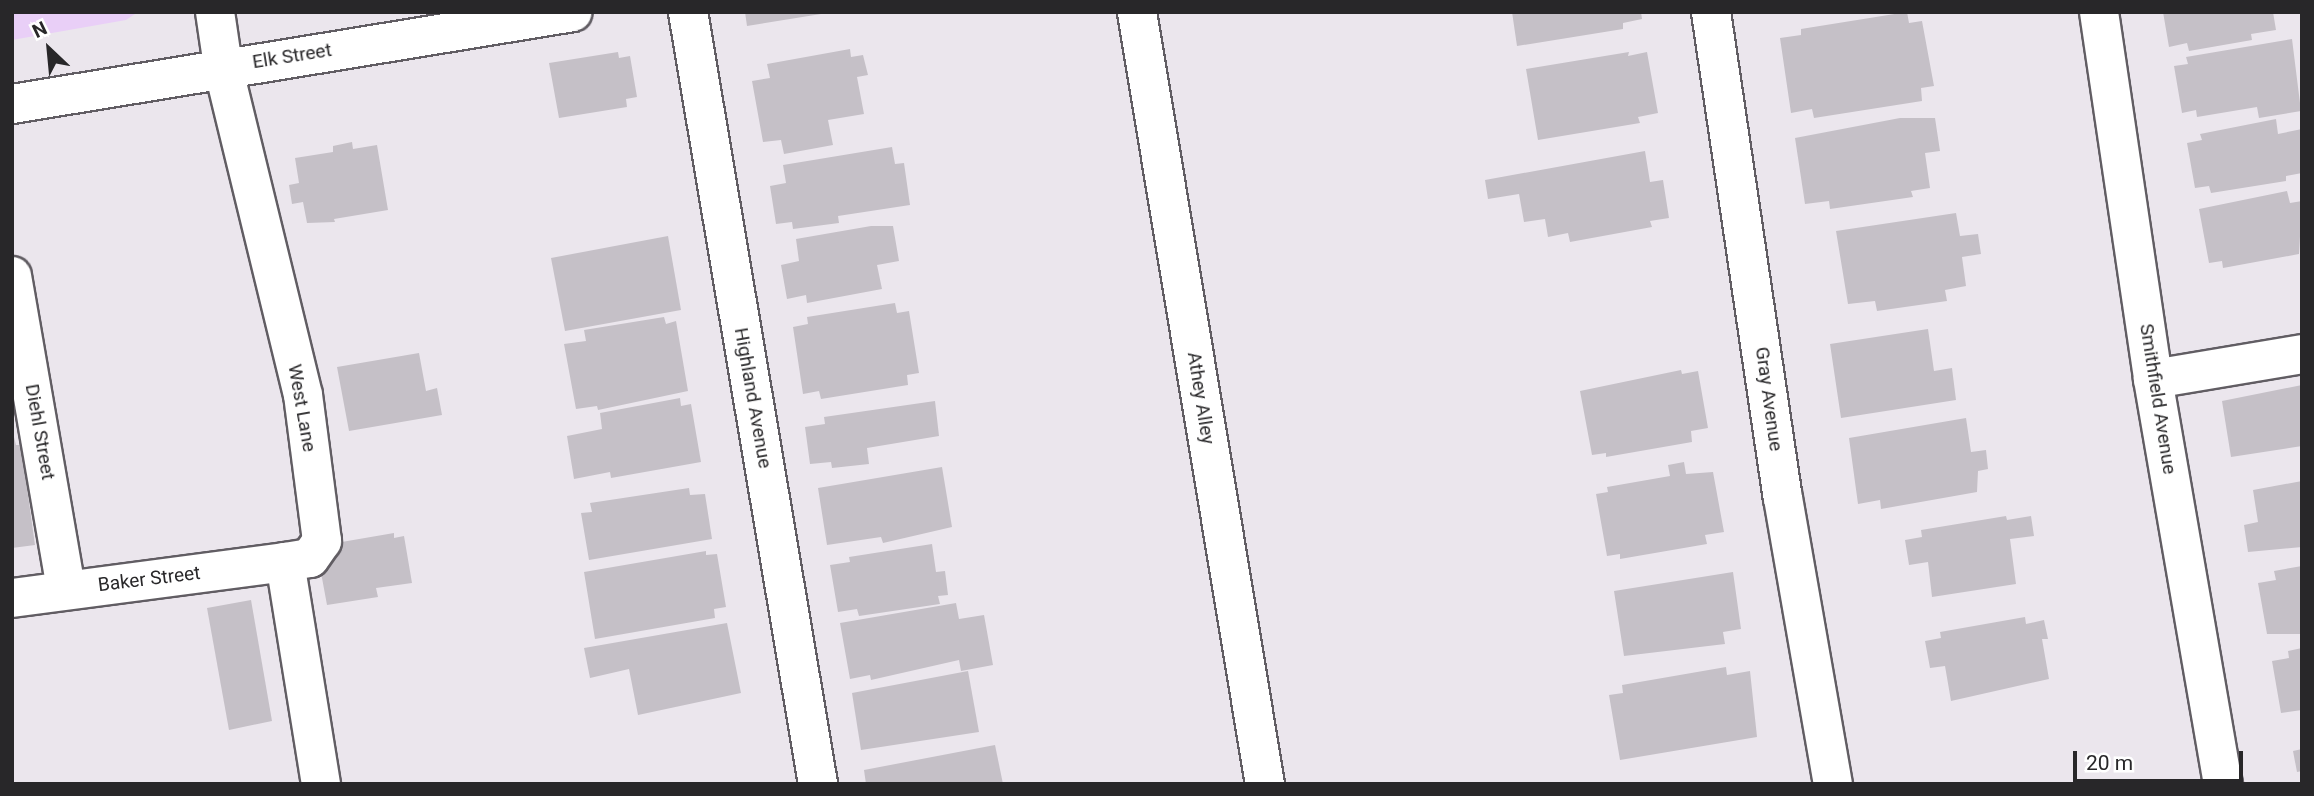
<!DOCTYPE html>
<style>
body{margin:0}
#map{position:relative;width:2314px;height:796px;overflow:hidden;background:#ebe6ed;font-family:Roboto,sans-serif}
div>[style]{position:absolute}
[style*='--x']{left:calc(var(--x)*1px);top:calc(var(--y)*1px);width:calc(var(--w)*1px);rotate:calc(var(--a)*1deg)}
.green>*{inset:0;background:#e9cff7}
.building>*{inset:0;background:#c5c0c7}
.roads{filter:drop-shadow(2px 0 #615d63) drop-shadow(-2px 0 #615d63) drop-shadow(0 2px #615d63) drop-shadow(0 -2px #615d63)}
.minor>*{height:38px;margin:-19px;padding:0 19px;transform-origin:19px;border-radius:19px;background:#fff}
span{translate:-50% -50%;white-space:nowrap;text-align:center;line-height:1.15;-webkit-text-stroke:6px #fff;paint-order:stroke}
.street-label{font-size:19px;color:#282729}
.frame{position:absolute;inset:0;border:14px solid #282729;pointer-events:none}
.north{position:absolute;left:14px;top:14px;width:70px;height:70px;-webkit-text-stroke:5px #fff;paint-order:stroke;rotate:334deg;font-size:19px;font-weight:700;line-height:28px;text-align:center;color:#282729}
.north::after{content:'';display:block;margin:auto;width:24px;height:32px;background:#282729;clip-path:polygon(50% 0,100% 100%,50% 72%,0 100%)}
.scale{position:absolute;left:2073px;top:751px;width:170px;height:32px;box-sizing:border-box;border:4px solid #282729;border-top:0;padding-left:9px;font-size:21px;line-height:24px;white-space:nowrap;color:#282729;-webkit-text-stroke:5px #fff;paint-order:stroke}
</style>
<div id="map">
<div class="green">
<div style="clip-path:polygon(12px 12px,138px 12px,126px 20px,12px 40px)"></div>
</div>
<div class="building">
<div style="clip-path:polygon(745px 12px,821px 12px,821px 14px,747px 26px)"></div>
<div style="clip-path:polygon(1512px 12px,1641px 12px,1642px 19px,1623px 23px,1623px 29px,1517px 46px)"></div>
<div style="clip-path:polygon(1907px 12px,1909px 23px,1922px 21px,1934px 86px,1921px 88px,1922px 101px,1814px 118px,1812px 109px,1791px 113px,1780px 38px,1801px 35px,1801px 29px)"></div>
<div style="clip-path:polygon(2163px 12px,2273px 12px,2276px 30px,2251px 34px,2252px 40px,2189px 51px,2187px 43px,2169px 47px)"></div>
<div style="clip-path:polygon(2292px 39px,2301px 111px,2259px 118px,2257px 107px,2197px 117px,2196px 110px,2182px 113px,2174px 66px,2188px 64px,2186px 57px)"></div>
<div style="clip-path:polygon(850px 49px,851px 57px,863px 55px,868px 75px,857px 77px,864px 114px,828px 120px,833px 145px,784px 154px,781px 140px,763px 142px,752px 81px,770px 78px,767px 64px)"></div>
<div style="clip-path:polygon(618px 52px,619px 58px,630px 56px,637px 97px,626px 99px,627px 107px,559px 118px,549px 63px)"></div>
<div style="clip-path:polygon(1629px 52px,1628px 56px,1647px 52px,1658px 113px,1638px 117px,1640px 123px,1538px 140px,1526px 69px)"></div>
<div style="clip-path:polygon(1900px 118px,1935px 118px,1940px 151px,1925px 153px,1930px 188px,1911px 191px,1913px 197px,1830px 209px,1829px 201px,1805px 204px,1795px 138px)"></div>
<div style="clip-path:polygon(2276px 119px,2278px 134px,2302px 129px,2302px 173px,2286px 176px,2286px 181px,2211px 193px,2209px 186px,2195px 188px,2187px 143px,2202px 140px,2200px 134px)"></div>
<div style="clip-path:polygon(352px 142px,353px 149px,377px 145px,388px 210px,334px 219px,335px 222px,307px 223px,303px 202px,292px 204px,289px 185px,299px 183px,295px 158px,333px 152px,333px 146px)"></div>
<div style="clip-path:polygon(892px 147px,895px 164px,904px 163px,910px 205px,838px 216px,839px 223px,793px 229px,792px 222px,776px 224px,770px 186px,786px 183px,783px 165px)"></div>
<div style="clip-path:polygon(1645px 151px,1650px 182px,1663px 180px,1669px 218px,1650px 221px,1652px 227px,1570px 242px,1568px 233px,1548px 237px,1545px 219px,1524px 222px,1519px 194px,1488px 199px,1485px 180px)"></div>
<div style="clip-path:polygon(2287px 191px,2290px 203px,2302px 201px,2299px 254px,2223px 268px,2222px 261px,2209px 263px,2199px 209px)"></div>
<div style="clip-path:polygon(1956px 213px,1960px 236px,1978px 234px,1981px 254px,1962px 257px,1966px 286px,1945px 290px,1947px 301px,1877px 311px,1875px 301px,1848px 304px,1836px 231px)"></div>
<div style="clip-path:polygon(871px 226px,893px 226px,899px 261px,877px 265px,882px 289px,807px 303px,806px 295px,787px 299px,781px 265px,799px 261px,796px 239px)"></div>
<div style="clip-path:polygon(668px 236px,681px 310px,565px 331px,551px 258px)"></div>
<div style="clip-path:polygon(895px 303px,897px 313px,909px 311px,919px 373px,907px 375px,908px 385px,821px 399px,819px 391px,803px 394px,793px 327px,808px 324px,807px 317px)"></div>
<div style="clip-path:polygon(664px 317px,666px 324px,676px 321px,688px 391px,598px 410px,597px 406px,576px 409px,564px 344px,586px 341px,584px 330px)"></div>
<div style="clip-path:polygon(1928px 329px,1934px 371px,1952px 368px,1956px 400px,1841px 418px,1830px 344px)"></div>
<div style="clip-path:polygon(419px 353px,426px 391px,437px 388px,442px 415px,349px 431px,337px 367px)"></div>
<div style="clip-path:polygon(1681px 370px,1682px 374px,1698px 371px,1708px 428px,1691px 431px,1692px 442px,1606px 457px,1606px 453px,1592px 455px,1580px 391px)"></div>
<div style="clip-path:polygon(2302px 385px,2302px 446px,2231px 457px,2222px 401px)"></div>
<div style="clip-path:polygon(680px 398px,681px 406px,691px 404px,701px 462px,611px 478px,610px 472px,574px 479px,567px 436px,602px 429px,600px 413px)"></div>
<div style="clip-path:polygon(935px 401px,939px 436px,867px 448px,869px 464px,832px 468px,831px 462px,810px 464px,805px 427px,825px 424px,824px 417px)"></div>
<div style="clip-path:polygon(1966px 418px,1971px 452px,1986px 450px,1988px 469px,1978px 471px,1977px 492px,1881px 509px,1880px 500px,1858px 504px,1849px 438px)"></div>
<div style="clip-path:polygon(12px 429px,16px 445px,21px 445px,35px 545px,12px 548px)"></div>
<div style="clip-path:polygon(1684px 462px,1686px 474px,1713px 472px,1724px 532px,1705px 535px,1707px 544px,1620px 559px,1620px 554px,1607px 556px,1596px 494px,1608px 492px,1607px 487px,1670px 476px,1668px 465px)"></div>
<div style="clip-path:polygon(942px 467px,952px 527px,883px 543px,881px 537px,827px 545px,818px 488px)"></div>
<div style="clip-path:polygon(2302px 481px,2302px 547px,2248px 552px,2244px 525px,2258px 522px,2253px 490px)"></div>
<div style="clip-path:polygon(689px 488px,690px 495px,705px 494px,712px 539px,589px 560px,581px 513px,592px 512px,590px 503px)"></div>
<div style="clip-path:polygon(2006px 516px,2007px 520px,2031px 516px,2034px 536px,2010px 539px,2016px 584px,1932px 597px,1928px 562px,1909px 565px,1905px 540px,1922px 537px,1921px 530px)"></div>
<div style="clip-path:polygon(394px 533px,394px 538px,404px 536px,412px 583px,376px 588px,378px 597px,327px 605px,317px 551px,330px 544px)"></div>
<div style="clip-path:polygon(932px 544px,936px 572px,945px 571px,948px 595px,938px 596px,940px 604px,859px 616px,857px 609px,838px 612px,830px 565px,850px 562px,849px 557px)"></div>
<div style="clip-path:polygon(706px 551px,706px 555px,717px 554px,726px 607px,714px 609px,715px 618px,595px 639px,584px 572px)"></div>
<div style="clip-path:polygon(2302px 566px,2302px 634px,2267px 634px,2258px 583px,2276px 580px,2274px 571px)"></div>
<div style="clip-path:polygon(1733px 572px,1741px 629px,1723px 632px,1725px 644px,1624px 656px,1614px 591px)"></div>
<div style="clip-path:polygon(251px 600px,272px 721px,229px 730px,207px 608px)"></div>
<div style="clip-path:polygon(956px 603px,959px 619px,984px 615px,993px 665px,961px 671px,959px 660px,871px 680px,870px 675px,850px 679px,840px 623px)"></div>
<div style="clip-path:polygon(2025px 617px,2026px 624px,2044px 620px,2048px 639px,2042px 639px,2049px 679px,1951px 701px,1945px 666px,1930px 668px,1925px 641px,1941px 638px,1940px 632px)"></div>
<div style="clip-path:polygon(727px 623px,741px 693px,638px 715px,629px 669px,590px 678px,584px 648px)"></div>
<div style="clip-path:polygon(2302px 648px,2302px 710px,2281px 713px,2272px 661px,2289px 658px,2288px 651px)"></div>
<div style="clip-path:polygon(1726px 667px,1727px 675px,1750px 671px,1757px 737px,1620px 760px,1609px 695px,1623px 693px,1622px 685px)"></div>
<div style="clip-path:polygon(968px 671px,979px 732px,861px 750px,852px 693px)"></div>
<div style="clip-path:polygon(995px 745px,1003px 784px,866px 784px,864px 770px)"></div>
<div style="clip-path:polygon(2302px 749px,2302px 771px,2297px 772px,2293px 751px)"></div>
</div>
<div class="roads">
<div class="minor">
<div style="--x:688;--y:12;--w:783;--a:80.44"></div>
<div style="--x:1137;--y:12;--w:783;--a:80.59"></div>
<div style="--x:1711;--y:12;--w:491;--a:81.6"></div>
<div style="--x:1783;--y:498;--w:290;--a:80.1"></div>
<div style="--x:2099;--y:12;--w:371;--a:81.6"></div>
<div style="--x:2153;--y:379;--w:411;--a:80.2"></div>
<div style="--x:12;--y:104;--w:568;--a:-9.31"></div>
<div style="--x:12;--y:276;--w:318;--a:80.2"></div>
<div style="--x:2153;--y:379;--w:151;--a:-9.5"></div>
<div style="--x:285;--y:562;--w:225;--a:80.8"></div>
<div style="--x:12;--y:598;--w:275;--a:-7.5"></div>
<div style="--x:285;--y:562;--w:25;--a:-9"></div>
<div style="--x:310;--y:558;--w:21;--a:-55"></div>
<div style="--x:322;--y:541;--w:147;--a:-97.4"></div>
<div style="--x:303;--y:395;--w:339;--a:-103.7"></div>
<div style="--x:223;--y:66;--w:55;--a:-98.4"></div>
</div>
</div>
<div class="street-label">
<span style="left:292px;top:56px;rotate:-9deg">Elk Street</span>
<span style="left:753px;top:398px;rotate:80deg">Highland Avenue</span>
<span style="left:1201px;top:398px;rotate:81deg">Athey Alley</span>
<span style="left:1769px;top:399px;rotate:82deg">Gray Avenue</span>
<span style="left:2158px;top:399px;rotate:81deg">Smithfield Avenue</span>
<span style="left:302px;top:408px;rotate:80deg">West Lane</span>
<span style="left:40px;top:432px;rotate:80deg">Diehl Street</span>
<span style="left:149px;top:579px;rotate:-7deg">Baker Street</span>
</div>
<div class="frame"></div>
<div class="north">N</div>
<div class="scale">20 m</div>
</div>
